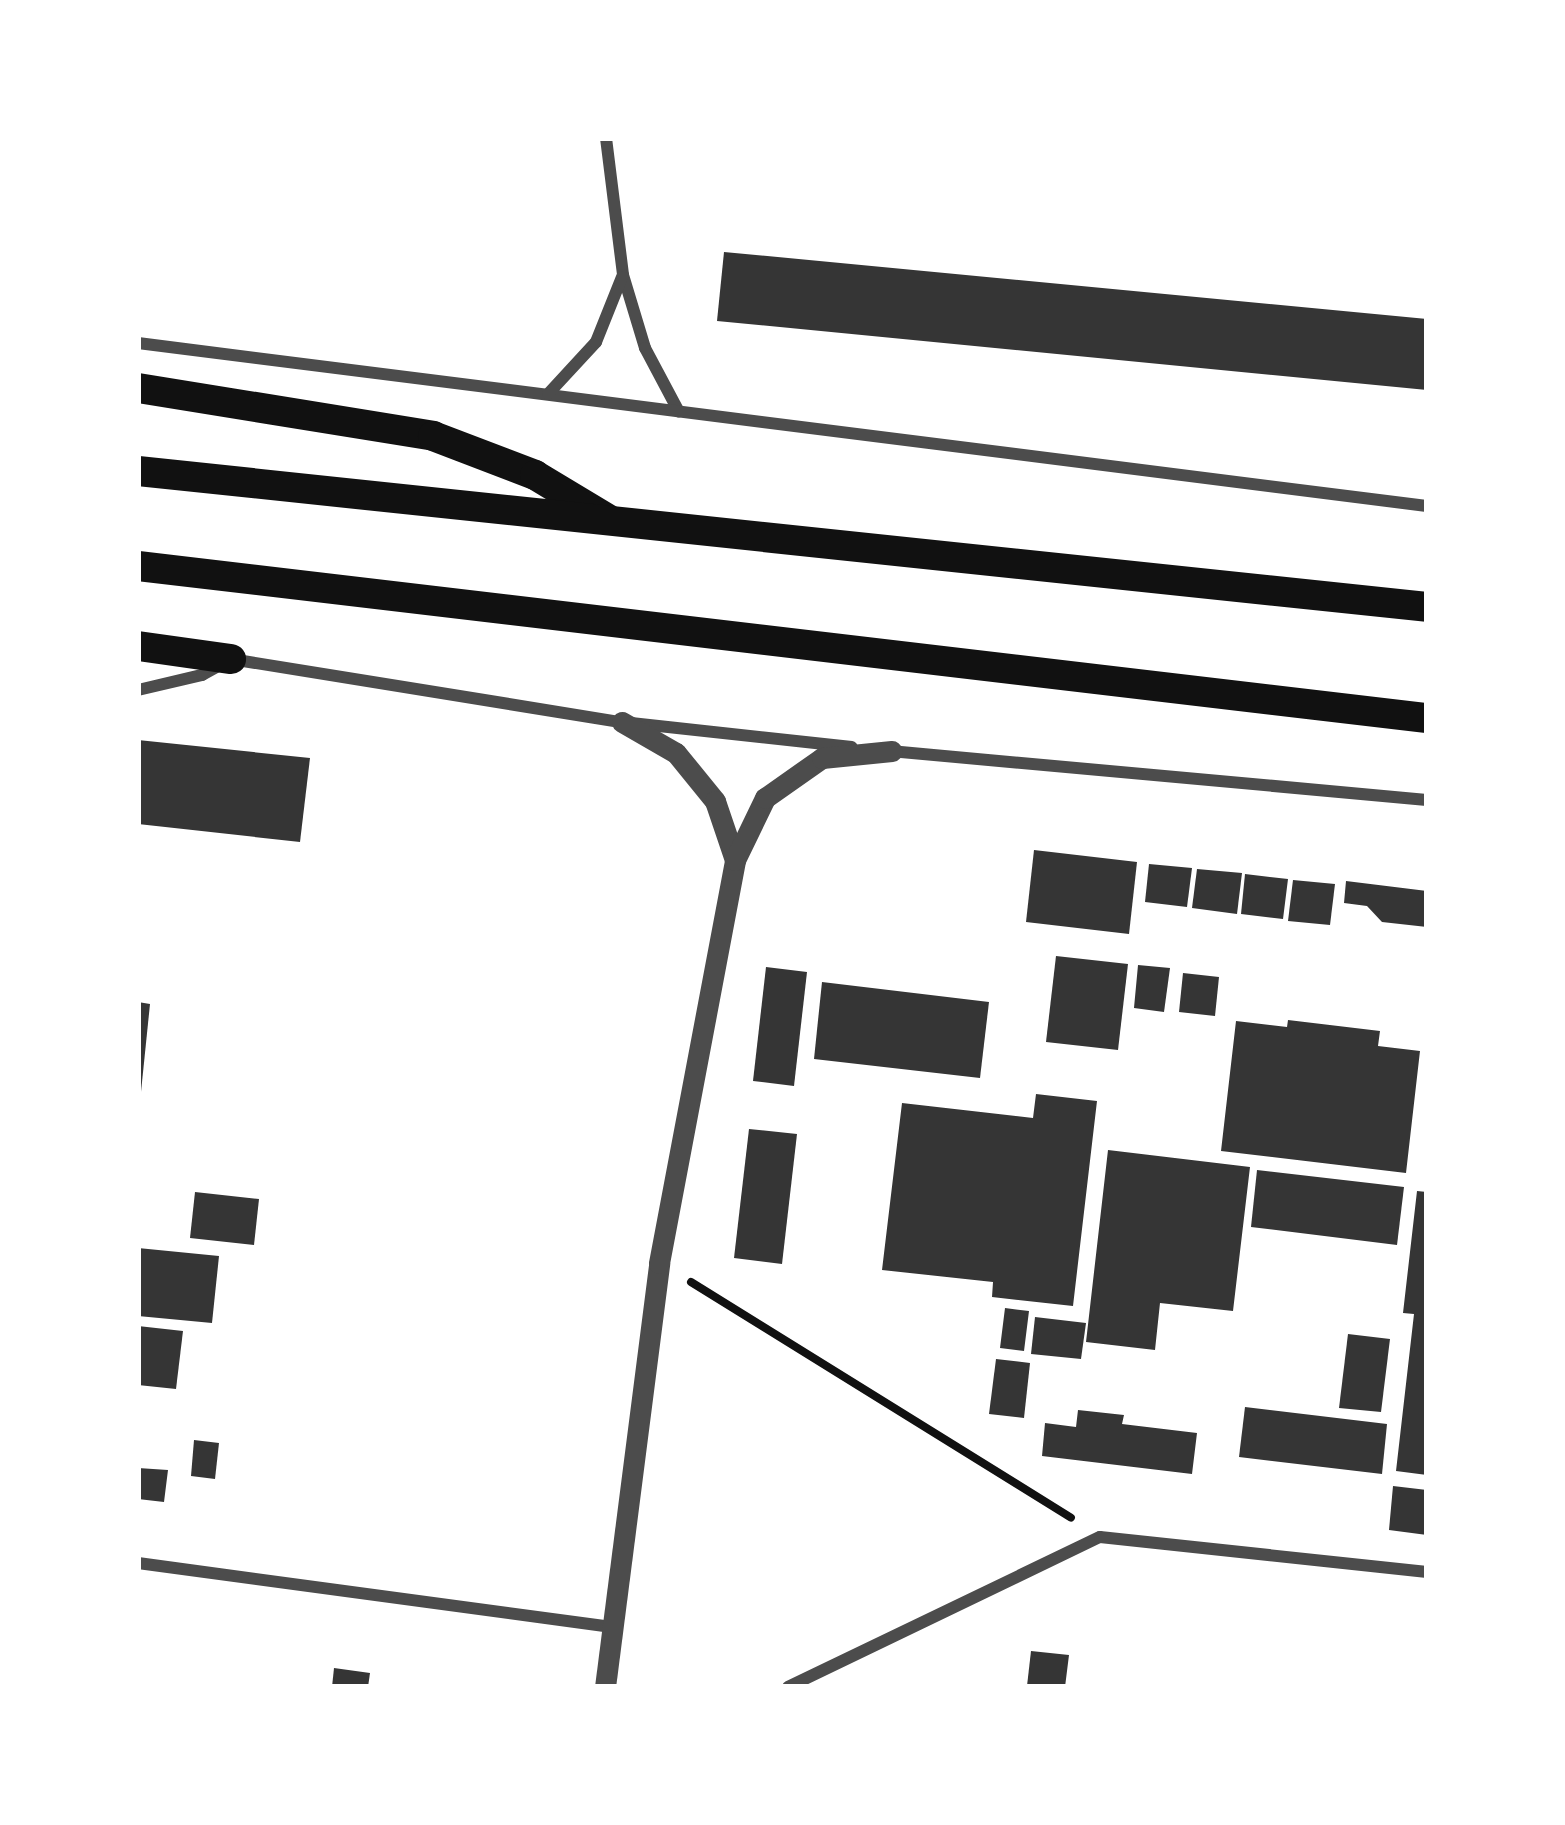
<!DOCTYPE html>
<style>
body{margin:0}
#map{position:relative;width:1565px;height:1825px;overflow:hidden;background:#fff;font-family:"Archivo Narrow",sans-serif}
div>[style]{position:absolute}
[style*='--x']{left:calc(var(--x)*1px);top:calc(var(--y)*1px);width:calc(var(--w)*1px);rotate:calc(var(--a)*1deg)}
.building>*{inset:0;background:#353535}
.path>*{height:8px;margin:-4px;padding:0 4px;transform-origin:4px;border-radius:4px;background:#111}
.minor>*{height:12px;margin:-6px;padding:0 6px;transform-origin:6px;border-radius:6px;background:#4c4c4c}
.tertiary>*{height:21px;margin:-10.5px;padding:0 10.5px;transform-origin:10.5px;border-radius:10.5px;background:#4c4c4c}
.primary>*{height:30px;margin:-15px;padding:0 15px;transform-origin:15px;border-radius:15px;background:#111}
span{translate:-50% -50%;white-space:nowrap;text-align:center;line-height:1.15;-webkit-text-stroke:10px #fff;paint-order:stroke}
.frame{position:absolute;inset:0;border:141px solid #fff;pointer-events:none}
</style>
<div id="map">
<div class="building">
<div style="clip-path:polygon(724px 252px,1427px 319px,1427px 390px,717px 321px)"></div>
<div style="clip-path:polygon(138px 740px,310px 758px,300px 842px,138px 824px)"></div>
<div style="clip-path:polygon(1034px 850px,1137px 862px,1129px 934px,1026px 922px)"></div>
<div style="clip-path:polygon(1149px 864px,1192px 868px,1187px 907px,1145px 902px)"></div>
<div style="clip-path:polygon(1197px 869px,1242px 873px,1237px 914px,1192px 908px)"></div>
<div style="clip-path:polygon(1245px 874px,1288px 879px,1283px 919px,1241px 914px)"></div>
<div style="clip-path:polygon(1293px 880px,1335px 884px,1330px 925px,1288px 921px)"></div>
<div style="clip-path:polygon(1346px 881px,1427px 891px,1427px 927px,1382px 922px,1367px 906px,1344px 903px)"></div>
<div style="clip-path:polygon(1056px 956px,1128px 964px,1118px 1050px,1046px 1042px)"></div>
<div style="clip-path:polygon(1138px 965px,1170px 968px,1164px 1012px,1134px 1008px)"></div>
<div style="clip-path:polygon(766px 967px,807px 972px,794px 1086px,753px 1081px)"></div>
<div style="clip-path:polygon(1183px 973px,1219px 977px,1215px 1016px,1179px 1012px)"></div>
<div style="clip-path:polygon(822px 982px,989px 1002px,980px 1078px,814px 1059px)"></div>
<div style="clip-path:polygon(138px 1002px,150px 1004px,141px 1092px,138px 1092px)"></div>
<div style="clip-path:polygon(1288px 1020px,1380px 1031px,1378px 1046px,1420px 1051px,1406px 1173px,1221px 1151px,1236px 1021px,1287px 1027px)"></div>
<div style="clip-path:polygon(1036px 1094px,1097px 1101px,1073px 1306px,992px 1297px,993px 1282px,882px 1270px,902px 1103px,1033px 1118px)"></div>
<div style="clip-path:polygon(749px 1129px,797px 1134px,782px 1264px,734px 1258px)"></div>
<div style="clip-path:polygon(1108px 1150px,1250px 1167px,1233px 1311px,1160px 1303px,1155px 1350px,1086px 1342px)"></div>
<div style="clip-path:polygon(1257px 1170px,1404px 1187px,1397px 1245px,1251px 1227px)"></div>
<div style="clip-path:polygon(1417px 1191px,1427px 1192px,1427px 1475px,1396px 1471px,1414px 1314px,1403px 1313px)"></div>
<div style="clip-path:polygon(195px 1192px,259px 1199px,254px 1245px,190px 1238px)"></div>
<div style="clip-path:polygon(138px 1248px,219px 1256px,212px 1323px,138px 1316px)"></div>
<div style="clip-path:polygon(1005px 1308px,1029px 1311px,1024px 1351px,1000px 1348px)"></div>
<div style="clip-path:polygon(1035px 1317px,1086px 1323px,1081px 1359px,1031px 1354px)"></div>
<div style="clip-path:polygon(138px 1326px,183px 1331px,176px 1389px,138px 1385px)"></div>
<div style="clip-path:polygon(1348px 1334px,1390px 1339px,1381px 1412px,1339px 1408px)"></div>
<div style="clip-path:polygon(996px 1359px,1030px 1363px,1024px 1418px,989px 1414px)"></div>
<div style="clip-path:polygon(1245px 1407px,1387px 1424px,1382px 1474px,1239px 1457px)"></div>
<div style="clip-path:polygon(1078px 1410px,1124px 1415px,1122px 1424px,1197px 1433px,1192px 1474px,1042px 1456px,1045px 1423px,1076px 1427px)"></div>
<div style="clip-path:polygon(194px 1440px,219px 1443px,215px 1479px,191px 1476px)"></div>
<div style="clip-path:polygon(138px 1468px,168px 1470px,164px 1502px,138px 1499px)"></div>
<div style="clip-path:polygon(1393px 1486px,1427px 1490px,1427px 1535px,1389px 1530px)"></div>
<div style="clip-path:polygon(1031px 1651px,1069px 1655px,1065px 1687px,1027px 1686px)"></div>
<div style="clip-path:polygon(334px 1668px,370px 1673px,368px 1687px,332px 1687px)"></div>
</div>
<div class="path">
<div style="--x:691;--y:1282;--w:447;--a:31.8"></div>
</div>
<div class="minor">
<div style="--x:606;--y:138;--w:138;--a:82.9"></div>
<div style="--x:623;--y:275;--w:76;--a:73.2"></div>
<div style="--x:645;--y:348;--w:72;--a:62"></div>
<div style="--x:138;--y:343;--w:1299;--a:7.21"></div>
<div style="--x:548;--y:394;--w:71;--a:-47.3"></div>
<div style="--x:596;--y:342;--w:70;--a:-68.2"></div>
<div style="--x:138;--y:690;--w:66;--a:-13.2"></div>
<div style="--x:202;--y:675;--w:33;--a:-29"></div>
<div style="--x:231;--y:659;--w:396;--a:9.2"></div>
<div style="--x:622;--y:722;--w:231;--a:6.2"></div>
<div style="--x:890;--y:751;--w:539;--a:5.21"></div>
<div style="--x:138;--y:1563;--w:478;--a:7.7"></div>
<div style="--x:788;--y:1687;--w:346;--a:-25.7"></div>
<div style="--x:1100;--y:1537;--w:329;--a:6.1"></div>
</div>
<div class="tertiary">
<div style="--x:622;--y:722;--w:62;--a:29.9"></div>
<div style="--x:676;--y:753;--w:62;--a:50.9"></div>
<div style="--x:715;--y:801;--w:62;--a:71.3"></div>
<div style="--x:605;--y:1687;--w:427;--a:-82.7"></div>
<div style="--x:659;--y:1263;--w:410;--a:-79.3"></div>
<div style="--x:735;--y:860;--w:69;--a:-64.2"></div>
<div style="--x:765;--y:798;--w:70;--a:-35.1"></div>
<div style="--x:822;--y:758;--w:70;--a:-5.7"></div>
</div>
<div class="primary">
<div style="--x:138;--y:388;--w:299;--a:9.2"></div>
<div style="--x:433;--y:436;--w:109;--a:20.9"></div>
<div style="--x:535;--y:475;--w:85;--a:31.1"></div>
<div style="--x:138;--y:471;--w:1296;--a:6.02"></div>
<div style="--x:138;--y:566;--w:1298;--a:6.73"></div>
<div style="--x:138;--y:646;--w:94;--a:8"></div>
</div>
<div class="frame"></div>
</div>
